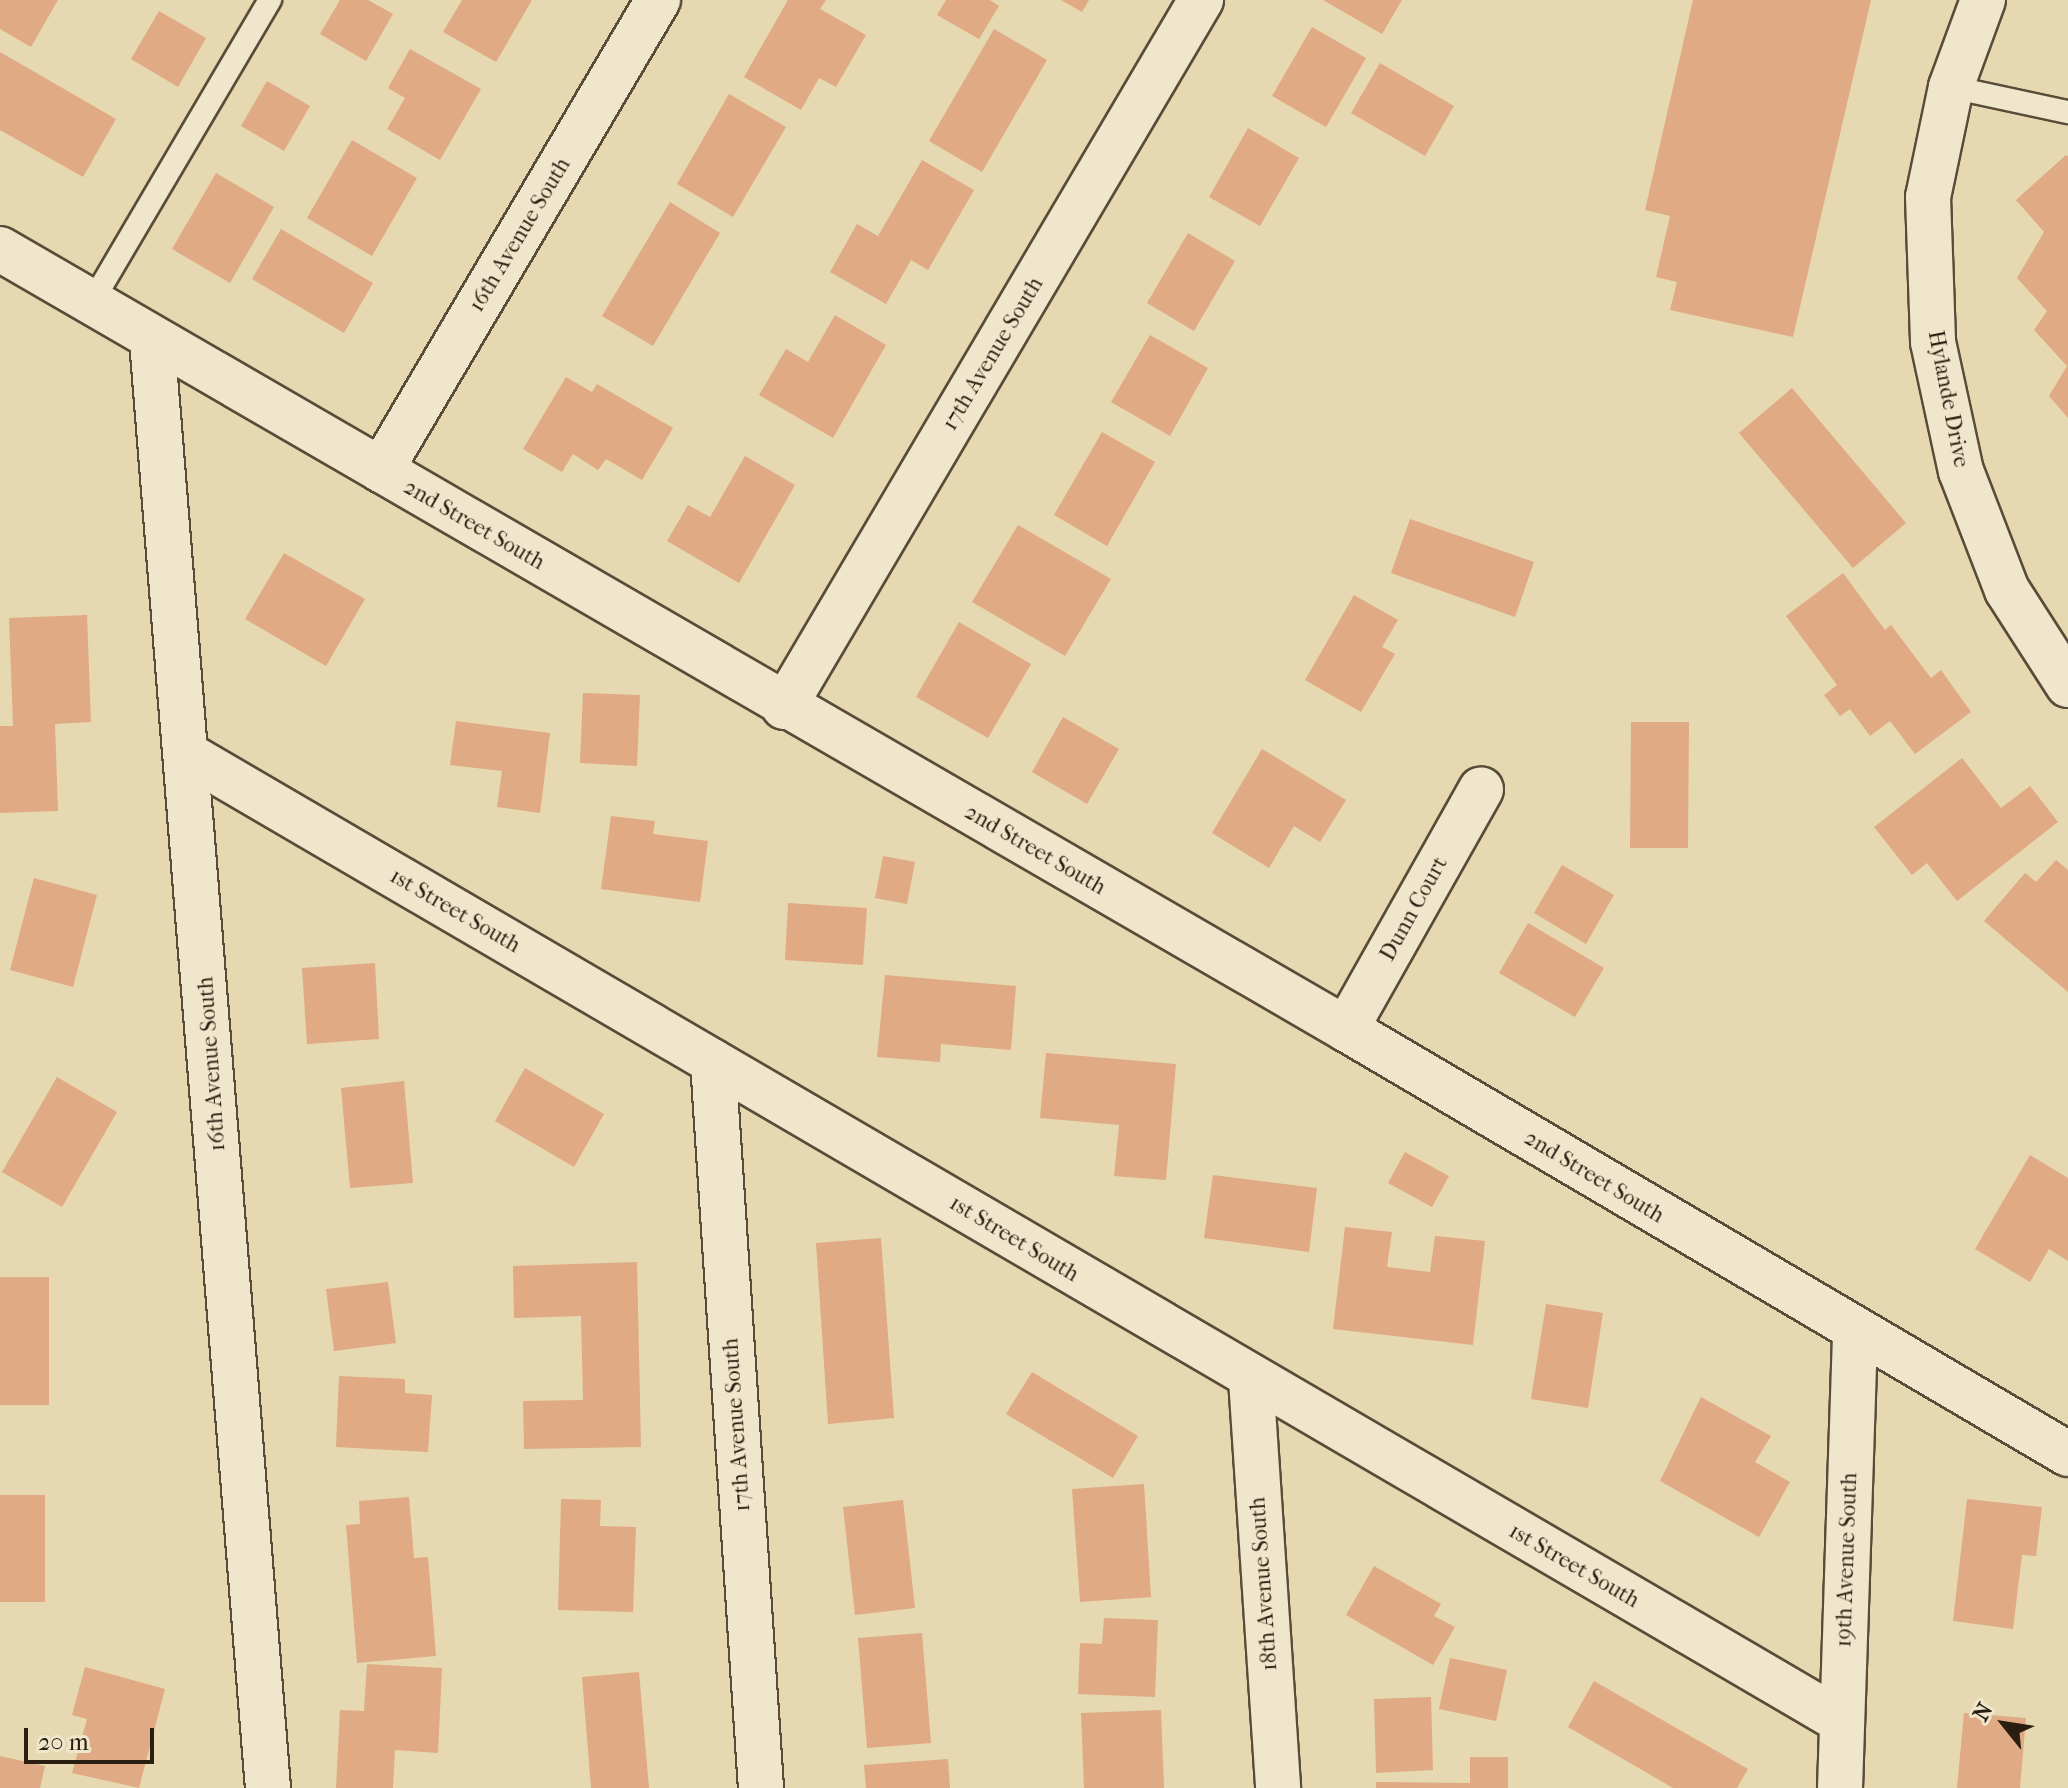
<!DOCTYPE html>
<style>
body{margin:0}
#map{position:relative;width:2068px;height:1788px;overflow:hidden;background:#e6d8b1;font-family:"IM FELL French Canon",serif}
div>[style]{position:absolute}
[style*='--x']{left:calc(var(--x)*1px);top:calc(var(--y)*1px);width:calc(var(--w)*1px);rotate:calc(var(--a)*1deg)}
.building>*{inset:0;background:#dfaa84}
.roads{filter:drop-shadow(2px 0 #594c38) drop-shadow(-2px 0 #594c38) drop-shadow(0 2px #594c38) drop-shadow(0 -2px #594c38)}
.service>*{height:22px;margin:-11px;padding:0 11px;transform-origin:11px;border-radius:11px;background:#efe6cc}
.minor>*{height:44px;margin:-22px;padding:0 22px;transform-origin:22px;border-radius:22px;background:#efe6cc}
span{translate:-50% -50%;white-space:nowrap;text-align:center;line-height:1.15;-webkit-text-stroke:6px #efe6cc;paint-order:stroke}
.street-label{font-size:22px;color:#2a1e10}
.north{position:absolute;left:1964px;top:1684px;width:80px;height:80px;-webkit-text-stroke:6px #efe6cc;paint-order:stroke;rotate:300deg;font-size:22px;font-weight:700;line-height:32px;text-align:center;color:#2a1e10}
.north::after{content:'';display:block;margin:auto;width:28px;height:36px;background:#2a1e10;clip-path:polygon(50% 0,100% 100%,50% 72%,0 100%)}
.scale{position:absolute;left:24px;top:1728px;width:130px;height:36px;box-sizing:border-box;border:4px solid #2a1e10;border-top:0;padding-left:10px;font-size:24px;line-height:28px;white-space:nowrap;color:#2a1e10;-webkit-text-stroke:6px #efe6cc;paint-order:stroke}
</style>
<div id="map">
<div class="building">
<div style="clip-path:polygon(0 0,58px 0,31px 47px,0 29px)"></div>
<div style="clip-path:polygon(340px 0,368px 0,393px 14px,366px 61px,320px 34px)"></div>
<div style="clip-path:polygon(462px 0,532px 0,496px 62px,443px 32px)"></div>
<div style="clip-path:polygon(788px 0,826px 0,820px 9px,866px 35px,836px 87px,819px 78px,801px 110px,744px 77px)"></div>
<div style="clip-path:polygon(946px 0,990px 0,999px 6px,979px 39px,937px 15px)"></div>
<div style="clip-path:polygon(1061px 0,1089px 0,1082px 12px)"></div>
<div style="clip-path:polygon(1323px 0,1402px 0,1382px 34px)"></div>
<div style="clip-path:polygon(1693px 0,1871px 0,1793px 337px,1670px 310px,1677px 282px,1656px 277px,1670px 216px,1645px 210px)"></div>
<div style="clip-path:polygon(159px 11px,206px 38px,178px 87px,131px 59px)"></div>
<div style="clip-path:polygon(1312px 27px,1366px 58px,1326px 127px,1272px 96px)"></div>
<div style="clip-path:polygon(994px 29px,1047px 60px,982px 172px,929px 141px)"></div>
<div style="clip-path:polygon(410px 49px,481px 89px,440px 160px,387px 129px,405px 98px,388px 88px)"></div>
<div style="clip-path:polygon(0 52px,116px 119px,83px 177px,0 130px)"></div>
<div style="clip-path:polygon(1380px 63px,1454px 106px,1425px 156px,1351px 113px)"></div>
<div style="clip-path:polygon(267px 81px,310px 106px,284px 151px,241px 126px)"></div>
<div style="clip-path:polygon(729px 94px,786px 127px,733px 217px,677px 184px)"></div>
<div style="clip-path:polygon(1248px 128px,1299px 158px,1260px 226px,1209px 197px)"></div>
<div style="clip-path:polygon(352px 140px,417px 178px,372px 256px,307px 218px)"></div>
<div style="clip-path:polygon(2066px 155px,2068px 156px,2068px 418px,2049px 396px,2067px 366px,2034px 330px,2047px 311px,2017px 278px,2044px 232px,2016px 200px)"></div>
<div style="clip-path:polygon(922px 160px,974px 190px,928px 270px,911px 260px,886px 304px,830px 272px,857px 224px,878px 236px)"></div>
<div style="clip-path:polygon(216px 173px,274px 207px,230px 283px,172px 249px)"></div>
<div style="clip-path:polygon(670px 202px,720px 233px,653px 346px,602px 316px)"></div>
<div style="clip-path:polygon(281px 229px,373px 283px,344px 333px,252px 279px)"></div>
<div style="clip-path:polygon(1188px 233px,1235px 261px,1194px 331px,1147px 303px)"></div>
<div style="clip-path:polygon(835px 315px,886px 345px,833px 438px,759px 395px,786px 349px,808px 362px)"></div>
<div style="clip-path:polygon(1150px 335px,1208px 368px,1170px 436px,1111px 402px)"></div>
<div style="clip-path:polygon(566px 377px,592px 392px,597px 384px,673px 428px,642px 480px,606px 459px,598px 470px,573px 454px,562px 472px,523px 449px)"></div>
<div style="clip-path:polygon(1792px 388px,1906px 523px,1853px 568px,1739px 433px)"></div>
<div style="clip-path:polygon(1102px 432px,1155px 462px,1107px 546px,1054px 515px)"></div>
<div style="clip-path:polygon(745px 456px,795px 485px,739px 583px,667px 541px,688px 505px,710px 517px)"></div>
<div style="clip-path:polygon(1410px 519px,1534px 562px,1515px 617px,1391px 573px)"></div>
<div style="clip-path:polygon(1018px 525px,1111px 579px,1065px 656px,972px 602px)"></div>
<div style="clip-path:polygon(284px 553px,365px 599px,326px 666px,245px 619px)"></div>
<div style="clip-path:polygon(1843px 573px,1885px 630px,1891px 625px,1931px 678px,1941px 670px,1971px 712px,1915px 754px,1890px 721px,1870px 736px,1850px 709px,1840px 716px,1824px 695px,1837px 685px,1786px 616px)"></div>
<div style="clip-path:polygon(1354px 595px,1398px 620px,1382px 647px,1395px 654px,1361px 712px,1305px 680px)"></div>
<div style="clip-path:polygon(87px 615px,91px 722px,55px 724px,58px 811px,0 813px,0 726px,13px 726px,9px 618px)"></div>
<div style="clip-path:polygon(959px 622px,1031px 664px,988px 738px,916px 697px)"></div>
<div style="clip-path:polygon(583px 693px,640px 695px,637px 766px,580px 763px)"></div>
<div style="clip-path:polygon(1063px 717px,1119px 749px,1087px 804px,1032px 772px)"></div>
<div style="clip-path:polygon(456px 721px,550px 733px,540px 813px,497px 807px,502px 771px,450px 765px)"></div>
<div style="clip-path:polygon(1631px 722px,1689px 722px,1688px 848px,1630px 848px)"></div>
<div style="clip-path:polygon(1262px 749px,1346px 800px,1320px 842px,1294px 826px,1269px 868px,1212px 833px)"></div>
<div style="clip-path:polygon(1962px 758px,2001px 808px,2030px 786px,2058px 822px,1957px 901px,1927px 863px,1912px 875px,1874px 827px)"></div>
<div style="clip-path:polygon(611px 816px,655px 821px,653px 834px,708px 841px,700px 902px,601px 889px)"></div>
<div style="clip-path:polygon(883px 856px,915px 862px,907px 904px,875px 898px)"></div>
<div style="clip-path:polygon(2056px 860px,2068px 870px,2068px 992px,1984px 921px,2025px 873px,2036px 882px)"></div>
<div style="clip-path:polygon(1562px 865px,1614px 895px,1586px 944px,1534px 913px)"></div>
<div style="clip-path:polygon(34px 878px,97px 895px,73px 987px,10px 970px)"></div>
<div style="clip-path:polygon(788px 903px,867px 908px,863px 965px,785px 960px)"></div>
<div style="clip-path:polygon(1528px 923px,1604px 968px,1575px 1017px,1499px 973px)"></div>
<div style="clip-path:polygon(375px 963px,379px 1039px,307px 1044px,302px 968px)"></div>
<div style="clip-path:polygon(885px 975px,1016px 986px,1011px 1050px,941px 1044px,940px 1062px,877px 1057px)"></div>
<div style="clip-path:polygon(1046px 1053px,1176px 1064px,1166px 1180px,1114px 1176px,1119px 1125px,1040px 1118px)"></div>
<div style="clip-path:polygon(525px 1068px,604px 1114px,574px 1167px,495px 1121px)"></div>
<div style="clip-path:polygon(57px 1077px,117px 1112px,62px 1207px,2px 1172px)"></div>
<div style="clip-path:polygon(404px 1081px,413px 1183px,350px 1188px,341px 1088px)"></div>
<div style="clip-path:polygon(1405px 1152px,1449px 1176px,1432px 1207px,1388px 1183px)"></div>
<div style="clip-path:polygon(2030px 1155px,2068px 1178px,2068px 1261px,2049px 1249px,2030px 1282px,1975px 1249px)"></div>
<div style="clip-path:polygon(1213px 1175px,1317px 1188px,1309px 1252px,1204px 1238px)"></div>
<div style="clip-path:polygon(1345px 1227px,1392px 1232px,1387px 1267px,1430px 1272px,1435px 1236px,1485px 1241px,1473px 1345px,1333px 1329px)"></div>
<div style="clip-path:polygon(881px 1238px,894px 1418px,828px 1424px,816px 1243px)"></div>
<div style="clip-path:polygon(637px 1262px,641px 1447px,524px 1449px,523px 1401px,583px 1400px,581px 1316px,514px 1318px,513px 1266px)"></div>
<div style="clip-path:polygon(0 1277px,49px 1277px,49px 1405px,0 1405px)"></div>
<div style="clip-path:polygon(388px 1282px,396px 1343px,334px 1351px,326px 1289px)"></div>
<div style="clip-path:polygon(1546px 1304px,1603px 1313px,1588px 1408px,1531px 1399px)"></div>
<div style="clip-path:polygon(1032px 1372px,1138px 1436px,1113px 1478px,1006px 1414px)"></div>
<div style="clip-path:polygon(339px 1376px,405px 1379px,405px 1393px,432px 1395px,428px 1452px,336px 1447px)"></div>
<div style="clip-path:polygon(1701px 1397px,1771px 1436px,1755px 1462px,1790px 1482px,1759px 1537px,1660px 1481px)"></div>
<div style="clip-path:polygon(1144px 1484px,1151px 1597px,1080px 1602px,1072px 1489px)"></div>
<div style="clip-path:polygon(0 1495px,45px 1495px,45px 1602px,0 1602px)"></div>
<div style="clip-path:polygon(409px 1497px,414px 1558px,428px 1557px,436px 1656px,357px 1663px,346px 1525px,360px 1524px,359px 1501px)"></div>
<div style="clip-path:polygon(561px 1499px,601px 1500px,600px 1526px,636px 1527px,633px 1612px,558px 1610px)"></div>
<div style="clip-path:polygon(1967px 1499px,2042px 1507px,2036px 1556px,2022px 1555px,2013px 1629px,1953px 1621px)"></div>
<div style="clip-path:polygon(903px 1500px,915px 1608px,855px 1615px,843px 1507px)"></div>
<div style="clip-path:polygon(1374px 1566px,1441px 1604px,1434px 1616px,1455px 1627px,1433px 1665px,1346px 1615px)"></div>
<div style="clip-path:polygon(1104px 1618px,1158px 1620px,1155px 1697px,1078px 1694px,1080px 1643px,1102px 1644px)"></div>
<div style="clip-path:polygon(922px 1633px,931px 1743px,867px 1748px,858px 1638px)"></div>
<div style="clip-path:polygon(1450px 1658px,1507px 1670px,1496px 1721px,1439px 1709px)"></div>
<div style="clip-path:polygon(367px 1664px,442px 1668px,438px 1753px,395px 1750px,393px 1788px,336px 1788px,340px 1710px,364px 1711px)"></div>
<div style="clip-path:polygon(85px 1667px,165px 1689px,139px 1788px,72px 1773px,87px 1719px,72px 1715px)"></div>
<div style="clip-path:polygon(639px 1672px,649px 1788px,591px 1788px,582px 1677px)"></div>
<div style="clip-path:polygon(1594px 1681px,1748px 1769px,1737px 1788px,1673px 1788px,1568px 1727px)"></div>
<div style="clip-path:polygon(1431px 1697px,1433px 1770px,1376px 1773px,1374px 1699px)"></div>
<div style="clip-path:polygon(1161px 1710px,1164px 1788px,1084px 1788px,1081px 1713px)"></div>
<div style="clip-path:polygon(1964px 1713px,2026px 1718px,2020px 1788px,1957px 1788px)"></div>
<div style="clip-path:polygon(0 1756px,45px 1766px,40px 1788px,0 1788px)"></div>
<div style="clip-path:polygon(1470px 1757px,1508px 1757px,1508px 1788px,1376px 1788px,1376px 1782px,1470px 1783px)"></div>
<div style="clip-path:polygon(948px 1759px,950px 1788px,866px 1788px,864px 1765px)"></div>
</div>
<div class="roads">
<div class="service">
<div style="--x:1951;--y:87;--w:120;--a:12.1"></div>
<div style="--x:92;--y:302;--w:351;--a:-59.5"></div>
</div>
<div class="minor">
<div style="--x:1983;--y:0;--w:93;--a:110.2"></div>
<div style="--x:1951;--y:87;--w:112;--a:101.8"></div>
<div style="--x:1928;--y:197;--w:145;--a:88"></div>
<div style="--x:1933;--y:342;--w:132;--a:77.8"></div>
<div style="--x:1961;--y:471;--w:128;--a:68.9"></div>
<div style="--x:2007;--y:590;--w:113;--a:57.3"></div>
<div style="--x:0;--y:249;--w:1556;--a:30.09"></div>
<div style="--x:1346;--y:1029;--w:838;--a:30.48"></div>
<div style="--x:152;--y:340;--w:1453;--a:85.42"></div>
<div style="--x:381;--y:470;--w:546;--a:-59.49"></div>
<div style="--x:784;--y:707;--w:821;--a:-59.47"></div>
<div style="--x:188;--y:755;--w:1915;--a:30.29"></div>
<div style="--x:1346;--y:1029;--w:275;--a:-60.6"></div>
<div style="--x:713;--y:1062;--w:728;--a:86.22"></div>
<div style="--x:1251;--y:1379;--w:410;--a:86.2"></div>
<div style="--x:1840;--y:1788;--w:455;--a:-88.1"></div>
</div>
</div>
<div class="street-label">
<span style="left:520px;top:235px;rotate:-59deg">16th Avenue South</span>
<span style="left:993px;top:354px;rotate:-59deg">17th Avenue South</span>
<span style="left:1948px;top:399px;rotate:79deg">Hylande Drive</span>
<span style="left:474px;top:525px;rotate:30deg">2nd Street South</span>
<span style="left:1035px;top:850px;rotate:30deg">2nd Street South</span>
<span style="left:1414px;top:909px;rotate:-61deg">Dunn Court</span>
<span style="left:455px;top:911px;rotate:30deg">1st Street South</span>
<span style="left:212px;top:1064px;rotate:-94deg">16th Avenue South</span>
<span style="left:1594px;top:1177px;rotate:31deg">2nd Street South</span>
<span style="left:1014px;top:1239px;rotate:31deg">1st Street South</span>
<span style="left:737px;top:1425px;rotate:-94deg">17th Avenue South</span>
<span style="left:1847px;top:1560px;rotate:-88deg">19th Avenue South</span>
<span style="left:1574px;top:1566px;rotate:30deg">1st Street South</span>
<span style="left:1264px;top:1584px;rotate:-94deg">18th Avenue South</span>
</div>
<div class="north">N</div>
<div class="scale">20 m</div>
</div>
